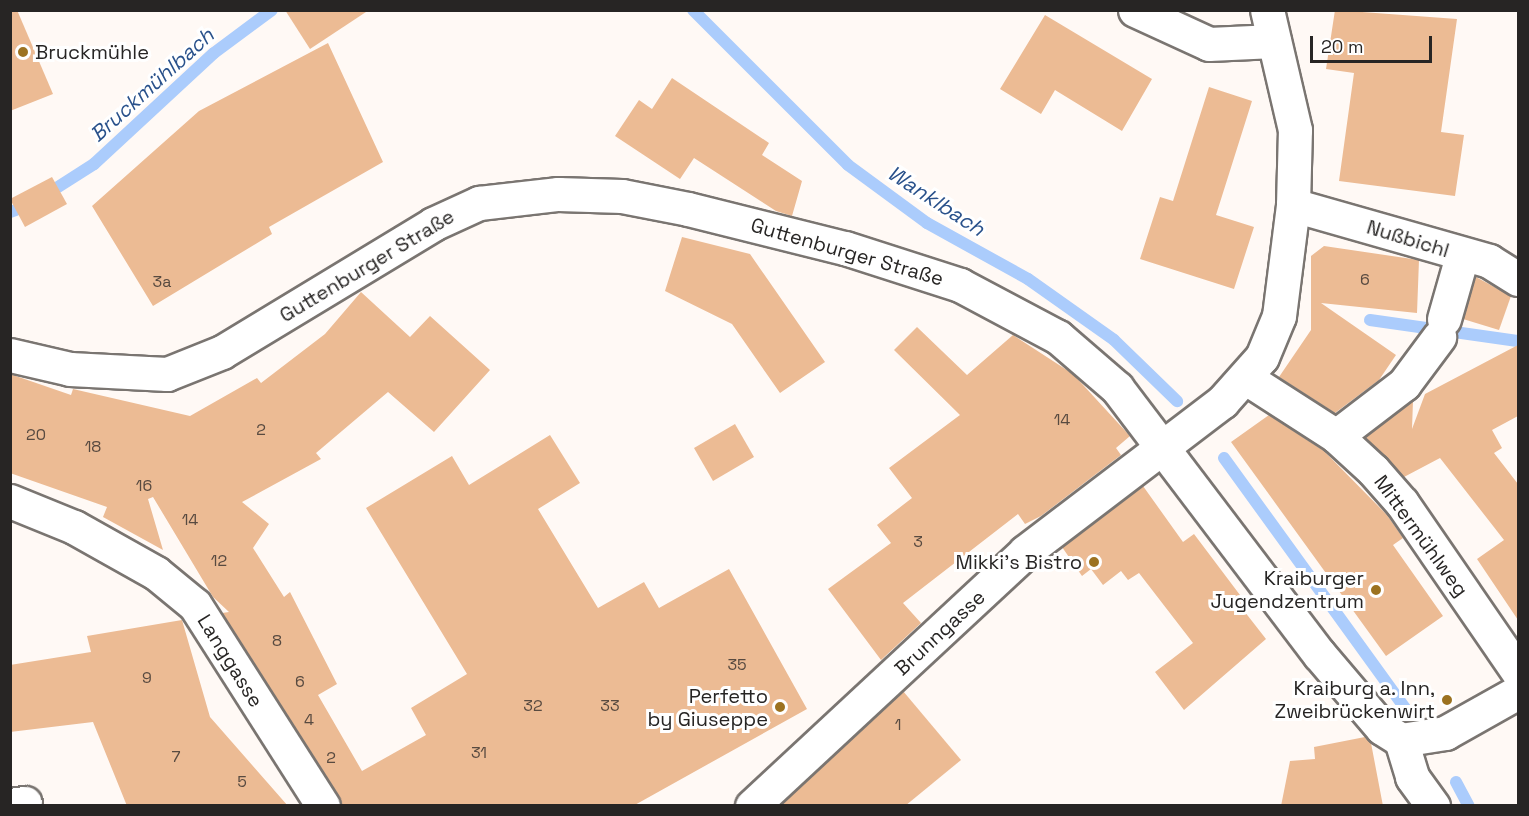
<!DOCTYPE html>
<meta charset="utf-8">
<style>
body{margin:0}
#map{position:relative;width:1529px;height:816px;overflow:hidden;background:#fff9f5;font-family:"Space Grotesk",sans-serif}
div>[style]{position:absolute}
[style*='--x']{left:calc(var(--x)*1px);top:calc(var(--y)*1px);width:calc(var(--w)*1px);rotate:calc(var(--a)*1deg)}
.stream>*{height:12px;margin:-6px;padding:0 6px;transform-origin:6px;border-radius:6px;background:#abccfc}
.building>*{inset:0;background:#ecbb94}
.roads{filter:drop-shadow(2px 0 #7a7571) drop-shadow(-2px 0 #7a7571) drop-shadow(0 2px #7a7571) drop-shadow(0 -2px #7a7571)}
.street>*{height:33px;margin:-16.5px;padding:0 16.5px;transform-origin:16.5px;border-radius:16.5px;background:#fff}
.secondary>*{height:33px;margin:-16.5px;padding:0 16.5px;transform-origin:16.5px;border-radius:16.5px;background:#fff}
.dots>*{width:16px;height:16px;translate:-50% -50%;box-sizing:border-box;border:3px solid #fff;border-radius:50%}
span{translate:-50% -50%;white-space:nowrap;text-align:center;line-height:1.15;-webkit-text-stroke:6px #fff;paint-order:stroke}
.number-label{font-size:16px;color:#584a40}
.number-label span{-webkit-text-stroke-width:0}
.poi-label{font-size:20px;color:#272524}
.left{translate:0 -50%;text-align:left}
.right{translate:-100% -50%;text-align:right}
.street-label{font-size:20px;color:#272524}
.water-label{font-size:21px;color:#29518b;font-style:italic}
.frame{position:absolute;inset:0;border:12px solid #272524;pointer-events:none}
.scale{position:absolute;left:1310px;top:36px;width:122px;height:27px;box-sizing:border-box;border:3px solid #272524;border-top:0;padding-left:8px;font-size:18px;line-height:21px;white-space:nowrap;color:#272524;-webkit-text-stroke:4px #fff;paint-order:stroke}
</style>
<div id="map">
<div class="stream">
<div style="--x:693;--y:10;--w:219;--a:45"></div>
<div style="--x:848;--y:165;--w:98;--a:36.3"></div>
<div style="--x:927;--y:223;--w:115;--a:29"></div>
<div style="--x:1028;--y:279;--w:105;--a:35.3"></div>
<div style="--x:1114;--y:340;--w:88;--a:44.1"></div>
<div style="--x:58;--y:187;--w:43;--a:-32.6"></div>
<div style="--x:94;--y:164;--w:163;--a:-42.8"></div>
<div style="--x:214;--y:53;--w:72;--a:-36.6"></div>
<div style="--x:10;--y:212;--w:6;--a:-18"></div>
<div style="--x:1370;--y:320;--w:149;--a:8.1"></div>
<div style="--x:1224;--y:458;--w:312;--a:54.1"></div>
<div style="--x:1456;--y:782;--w:27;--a:62"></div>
</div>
<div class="building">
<div style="clip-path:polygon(10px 10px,17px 10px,53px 94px,10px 111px)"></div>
<div style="clip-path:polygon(285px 10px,369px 10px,310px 49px)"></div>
<div style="clip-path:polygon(1335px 10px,1457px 19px,1441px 132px,1464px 135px,1455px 196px,1339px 181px,1354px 73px,1326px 69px)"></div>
<div style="clip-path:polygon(1045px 15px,1152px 79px,1122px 131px,1055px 90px,1041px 114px,1000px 89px)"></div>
<div style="clip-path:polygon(328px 43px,383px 162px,269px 227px,272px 234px,153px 306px,92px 206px,199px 111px)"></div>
<div style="clip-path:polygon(672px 78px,769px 143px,762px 155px,802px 181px,792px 216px,776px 211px,694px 158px,680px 179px,615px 136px,639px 100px,652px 109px)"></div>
<div style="clip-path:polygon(1209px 87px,1252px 101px,1216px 215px,1254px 227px,1234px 289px,1140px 259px,1160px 197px,1173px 201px)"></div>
<div style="clip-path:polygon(52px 177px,67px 204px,25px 227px,10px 199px)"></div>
<div style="clip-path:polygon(682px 237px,750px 254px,825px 362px,780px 393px,732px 324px,665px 291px)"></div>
<div style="clip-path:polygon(1324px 246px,1419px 260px,1417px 313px,1321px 303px,1396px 355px,1379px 380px,1335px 413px,1279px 377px,1311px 330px,1311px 256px)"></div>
<div style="clip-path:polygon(1476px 277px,1511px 296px,1499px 330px,1463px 319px)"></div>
<div style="clip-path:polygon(361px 292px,410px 337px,430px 316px,490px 370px,434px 432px,388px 392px,316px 453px,321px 459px,242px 502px,269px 524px,253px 548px,284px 597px,290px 592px,337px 684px,318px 695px,362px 771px,426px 735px,411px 708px,467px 674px,366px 508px,452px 456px,469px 485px,550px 435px,580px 483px,538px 509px,598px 608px,644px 582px,659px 608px,729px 569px,807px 709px,633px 806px,342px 806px,222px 613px,229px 612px,213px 597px,153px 497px,148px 499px,163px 550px,103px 517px,107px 507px,10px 473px,10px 374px,71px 395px,73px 389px,190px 416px,257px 378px,261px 383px,325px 334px)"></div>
<div style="clip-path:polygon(917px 327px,967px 375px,1013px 335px,1073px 374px,1130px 436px,1116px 448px,1121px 455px,1041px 516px,1025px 524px,1018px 514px,903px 603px,921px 623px,881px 660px,828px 589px,891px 543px,877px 525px,912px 498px,889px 468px,960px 415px,894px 350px)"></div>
<div style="clip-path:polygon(1518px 345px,1518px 416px,1492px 430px,1502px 448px,1494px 453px,1518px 484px,1518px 620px,1477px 559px,1504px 540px,1440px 458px,1404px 477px,1365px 437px,1413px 401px,1412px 429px,1425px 394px)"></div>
<div style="clip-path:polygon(1269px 415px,1324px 451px,1387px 515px,1403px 538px,1393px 545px,1443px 616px,1386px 656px,1231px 442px)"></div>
<div style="clip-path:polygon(735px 424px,754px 457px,713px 481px,694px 448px)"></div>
<div style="clip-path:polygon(1143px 486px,1183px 542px,1194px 534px,1246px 603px,1241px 607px,1266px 639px,1184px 710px,1155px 672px,1193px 643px,1139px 573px,1128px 580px,1121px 571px,1103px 585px,1091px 569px,1082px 576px,1062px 547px)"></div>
<div style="clip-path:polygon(182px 620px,210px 717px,288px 806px,127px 806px,93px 722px,10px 732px,10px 665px,91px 652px,87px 636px)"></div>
<div style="clip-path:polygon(903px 691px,961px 760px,905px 806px,780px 806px)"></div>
<div style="clip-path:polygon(1365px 737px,1371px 743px,1383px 806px,1281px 806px,1290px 761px,1315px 759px,1314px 747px)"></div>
</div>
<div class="roads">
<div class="street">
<div style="--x:1135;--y:10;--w:81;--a:24.7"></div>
<div style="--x:1209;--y:44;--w:65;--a:-2.6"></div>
<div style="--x:1293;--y:205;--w:204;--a:15.9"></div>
<div style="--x:1489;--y:261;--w:34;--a:32"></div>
<div style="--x:1444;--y:319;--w:66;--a:-74.1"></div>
<div style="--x:1246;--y:378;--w:107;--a:32.8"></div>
<div style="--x:1336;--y:436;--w:50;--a:42.6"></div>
<div style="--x:1373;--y:470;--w:44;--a:48.7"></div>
<div style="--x:1402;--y:503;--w:205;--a:55.5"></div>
<div style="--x:1336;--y:436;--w:86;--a:-37.4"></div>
<div style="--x:1404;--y:384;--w:59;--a:-53.3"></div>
<div style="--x:1401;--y:740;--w:39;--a:73"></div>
<div style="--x:1412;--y:777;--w:36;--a:54"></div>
<div style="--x:10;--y:805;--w:15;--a:-8"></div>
<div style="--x:752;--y:806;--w:373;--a:-42.9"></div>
<div style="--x:1025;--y:552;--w:248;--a:-37.3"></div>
<div style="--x:1222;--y:402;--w:60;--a:-48.4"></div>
<div style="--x:1262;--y:357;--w:44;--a:-67.5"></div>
<div style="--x:1279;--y:316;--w:112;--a:-82.8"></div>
<div style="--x:1293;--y:205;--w:75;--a:-88.5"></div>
<div style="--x:1295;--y:130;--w:123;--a:-103.1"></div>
</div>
<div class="secondary">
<div style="--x:10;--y:355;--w:62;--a:13.1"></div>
<div style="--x:70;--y:369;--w:97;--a:3"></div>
<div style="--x:167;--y:374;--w:59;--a:-21.8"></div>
<div style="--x:222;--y:352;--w:247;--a:-31.2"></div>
<div style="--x:433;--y:224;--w:51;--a:-24.5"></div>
<div style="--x:479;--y:203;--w:80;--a:-6.5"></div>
<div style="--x:558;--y:194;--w:64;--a:1.8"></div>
<div style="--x:622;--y:196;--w:67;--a:11.1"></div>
<div style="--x:688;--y:209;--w:162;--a:14"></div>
<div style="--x:845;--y:248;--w:121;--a:17.8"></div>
<div style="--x:960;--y:285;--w:111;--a:28"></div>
<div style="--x:1058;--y:337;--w:78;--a:40.8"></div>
<div style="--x:1117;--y:388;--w:334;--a:52.8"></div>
<div style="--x:1319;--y:654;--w:97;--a:49.6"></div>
<div style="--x:1382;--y:728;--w:22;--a:32"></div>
<div style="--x:1401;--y:740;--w:45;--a:-9"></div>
<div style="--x:1445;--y:733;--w:84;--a:-29.3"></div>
<div style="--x:10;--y:501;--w:69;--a:22.1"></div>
<div style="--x:74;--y:527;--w:94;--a:29.3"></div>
<div style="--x:156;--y:573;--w:50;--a:39.4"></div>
<div style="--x:195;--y:605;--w:238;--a:57.5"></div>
</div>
</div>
<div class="dots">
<div style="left:23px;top:52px;background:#9c7220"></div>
<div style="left:1094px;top:562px;background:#9c7220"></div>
<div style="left:1376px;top:590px;background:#9c7220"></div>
<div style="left:1447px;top:700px;background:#9c7220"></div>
<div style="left:780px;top:707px;background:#9c7220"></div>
</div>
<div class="number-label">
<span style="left:1365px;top:280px">6</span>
<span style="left:162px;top:282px">3a</span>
<span style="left:1062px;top:420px">14</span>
<span style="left:261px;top:430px">2</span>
<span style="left:36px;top:435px">20</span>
<span style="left:93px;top:447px">18</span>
<span style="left:144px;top:486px">16</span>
<span style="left:190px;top:520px">14</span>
<span style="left:918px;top:542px">3</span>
<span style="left:219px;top:561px">12</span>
<span style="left:277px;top:641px">8</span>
<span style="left:737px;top:665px">35</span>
<span style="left:147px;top:678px">9</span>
<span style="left:300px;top:682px">6</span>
<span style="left:533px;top:706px">32</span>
<span style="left:610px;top:706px">33</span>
<span style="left:309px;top:720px">4</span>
<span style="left:898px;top:725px">1</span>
<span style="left:479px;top:753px">31</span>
<span style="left:176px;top:757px">7</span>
<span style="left:331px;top:758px">2</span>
<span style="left:242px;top:782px">5</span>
</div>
<div class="poi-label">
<span class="left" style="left:35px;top:52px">Bruckmühle</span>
<span class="right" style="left:1082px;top:562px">Mikki's Bistro</span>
<span class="right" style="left:1364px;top:590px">Kraiburger<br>Jugendzentrum</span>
<span class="right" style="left:1435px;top:700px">Kraiburg a. Inn,<br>Zweibrückenwirt</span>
<span class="right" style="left:768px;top:708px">Perfetto<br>by Giuseppe</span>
</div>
<div class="street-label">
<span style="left:1408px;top:239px;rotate:17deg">Nußbichl</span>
<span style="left:847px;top:252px;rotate:16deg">Guttenburger Straße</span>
<span style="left:367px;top:266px;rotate:-31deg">Guttenburger Straße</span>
<span style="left:1421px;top:536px;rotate:54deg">Mittermühlweg</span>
<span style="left:940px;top:633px;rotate:-43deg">Brunngasse</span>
<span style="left:230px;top:661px;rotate:58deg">Langgasse</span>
</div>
<div class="water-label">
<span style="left:152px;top:85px;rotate:-42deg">Bruckmühlbach</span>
<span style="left:936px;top:201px;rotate:33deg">Wanklbach</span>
</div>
<div class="frame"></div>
<div class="scale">20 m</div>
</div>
